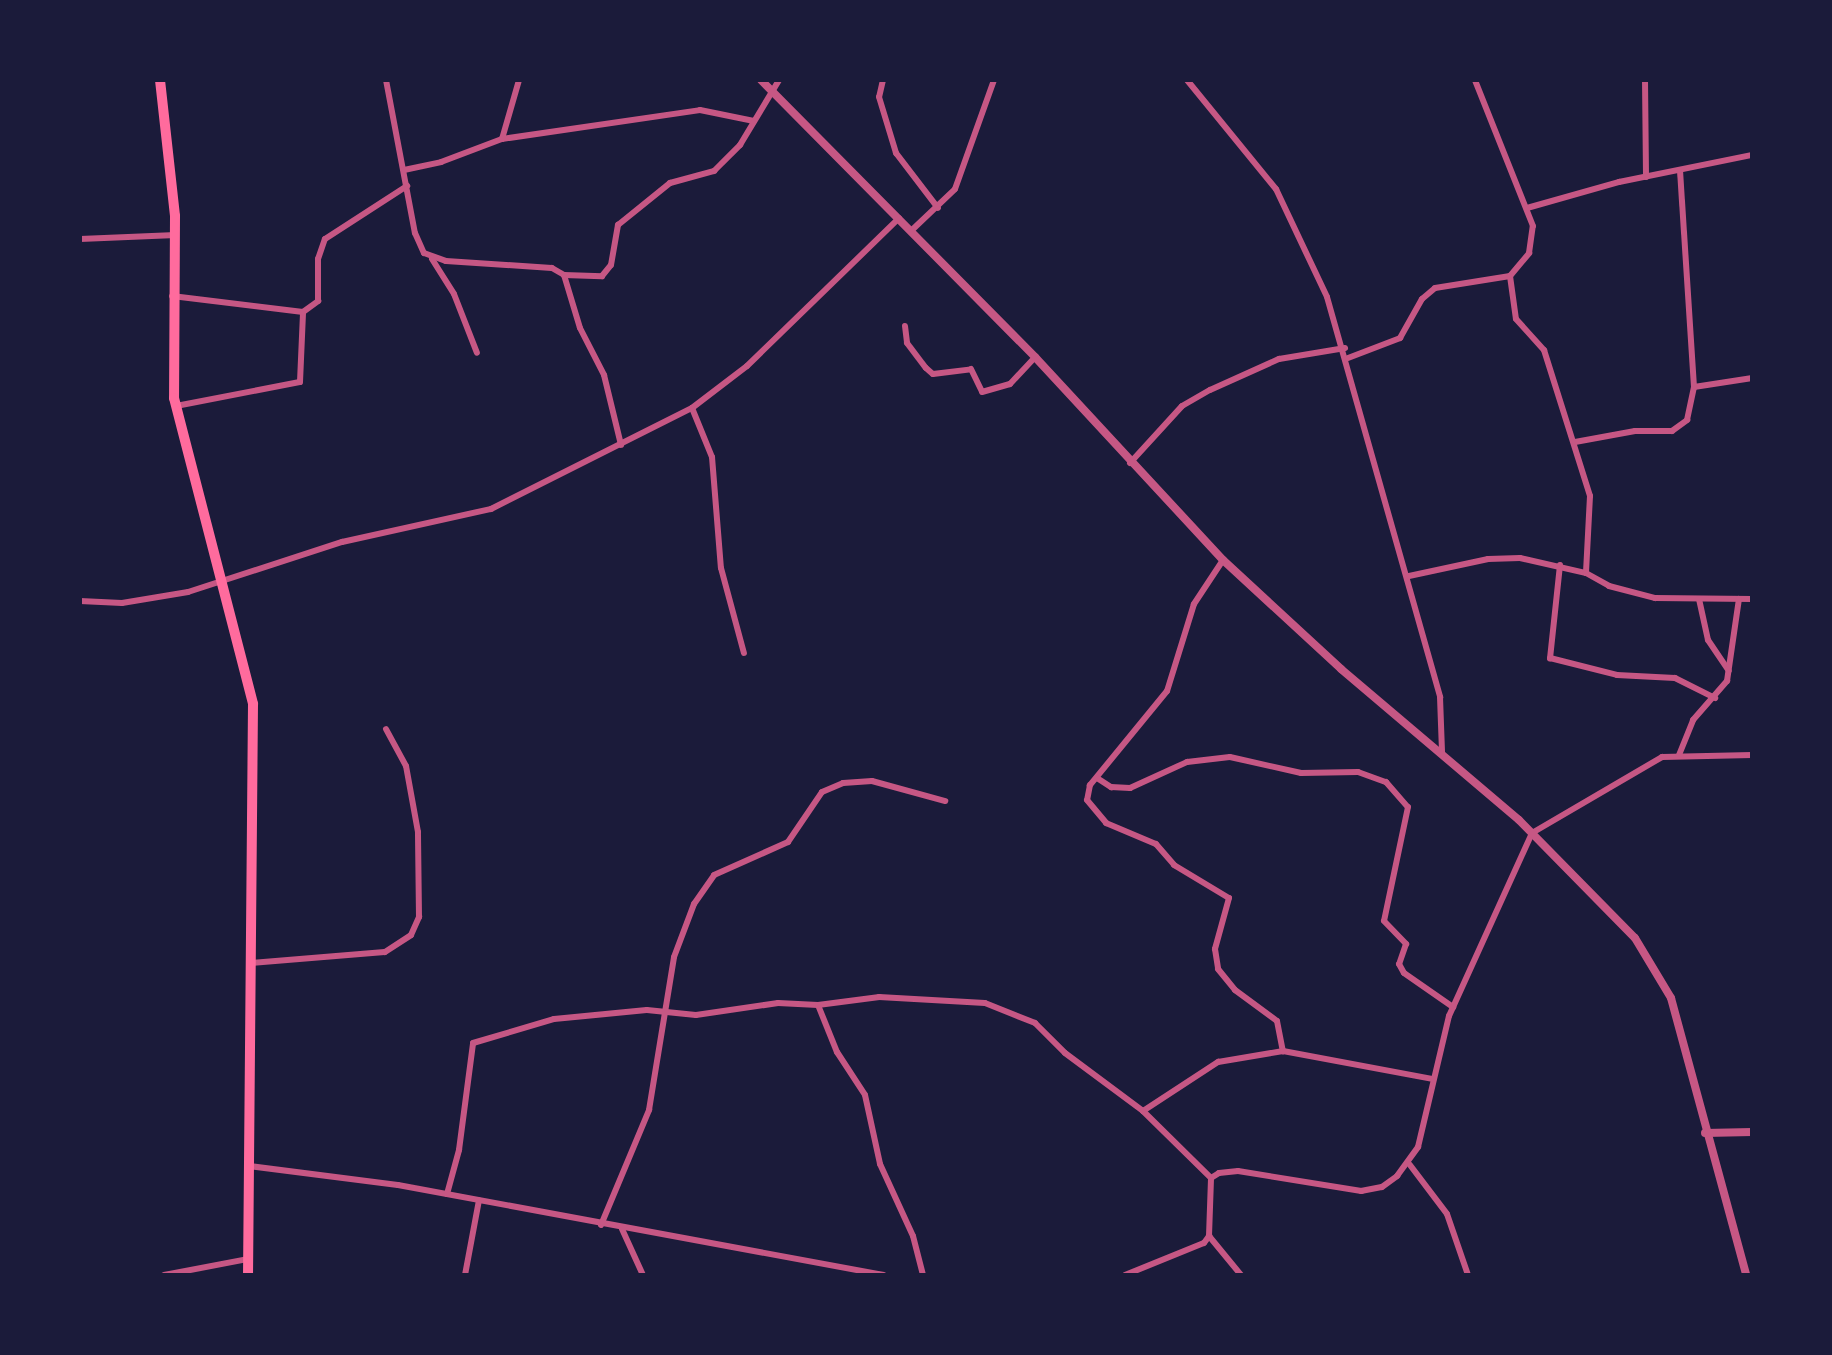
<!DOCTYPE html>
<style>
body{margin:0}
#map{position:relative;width:1832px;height:1355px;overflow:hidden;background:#1b1b3a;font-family:Raleway,sans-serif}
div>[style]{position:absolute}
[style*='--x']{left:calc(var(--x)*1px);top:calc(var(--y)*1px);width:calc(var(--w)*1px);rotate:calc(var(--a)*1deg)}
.minor>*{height:6px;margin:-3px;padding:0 3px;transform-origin:3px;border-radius:3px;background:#c65784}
.tertiary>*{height:8px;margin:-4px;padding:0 4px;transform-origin:4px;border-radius:4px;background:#c65784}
.trunk>*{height:10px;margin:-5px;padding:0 5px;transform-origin:5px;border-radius:5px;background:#ff6b9d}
span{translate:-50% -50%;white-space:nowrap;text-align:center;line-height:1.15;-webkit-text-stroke:7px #1b1b3a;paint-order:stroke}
.frame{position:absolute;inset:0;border:82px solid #1b1b3a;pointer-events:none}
</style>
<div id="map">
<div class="minor">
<div style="--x:386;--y:80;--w:156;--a:79.3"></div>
<div style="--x:415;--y:233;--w:22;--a:66"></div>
<div style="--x:424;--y:253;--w:23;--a:20"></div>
<div style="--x:446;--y:261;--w:106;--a:3.8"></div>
<div style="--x:552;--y:268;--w:14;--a:30"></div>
<div style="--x:564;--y:275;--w:55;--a:73.2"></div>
<div style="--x:580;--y:328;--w:53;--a:62.9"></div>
<div style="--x:604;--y:375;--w:72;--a:76.3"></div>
<div style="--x:883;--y:80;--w:17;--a:103"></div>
<div style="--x:879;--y:97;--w:59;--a:73.1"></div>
<div style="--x:896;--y:153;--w:69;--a:52.6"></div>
<div style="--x:1187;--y:80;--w:141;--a:50.8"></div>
<div style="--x:1276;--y:189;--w:119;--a:64.7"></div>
<div style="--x:1327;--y:297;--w:416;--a:74.2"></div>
<div style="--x:1440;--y:697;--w:55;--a:87.9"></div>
<div style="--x:1645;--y:80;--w:97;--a:89.4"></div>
<div style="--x:502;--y:139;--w:200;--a:-8.3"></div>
<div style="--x:700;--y:110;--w:55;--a:11.5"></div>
<div style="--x:404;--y:170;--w:38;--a:-12"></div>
<div style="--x:441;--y:162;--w:65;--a:-20.7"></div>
<div style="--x:502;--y:139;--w:61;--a:-73.9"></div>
<div style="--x:1527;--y:208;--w:96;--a:-15.8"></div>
<div style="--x:1619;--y:182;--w:136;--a:-11.5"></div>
<div style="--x:912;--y:230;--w:59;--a:-43.6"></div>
<div style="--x:955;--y:189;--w:116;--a:-70.3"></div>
<div style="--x:80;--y:239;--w:96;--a:-2.4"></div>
<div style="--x:432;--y:259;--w:41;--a:57.8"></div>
<div style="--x:454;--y:294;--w:63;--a:68.7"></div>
<div style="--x:564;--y:275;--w:38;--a:2"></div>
<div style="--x:602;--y:276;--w:14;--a:-51"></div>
<div style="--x:611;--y:265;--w:41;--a:-80.1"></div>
<div style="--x:618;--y:225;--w:67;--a:-38.9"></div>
<div style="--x:670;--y:183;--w:46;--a:-15.3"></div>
<div style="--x:714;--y:171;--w:37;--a:-45"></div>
<div style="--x:740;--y:145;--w:76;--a:-59"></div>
<div style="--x:1510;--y:276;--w:43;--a:82.1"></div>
<div style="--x:1516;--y:319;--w:42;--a:47.9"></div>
<div style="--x:1544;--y:350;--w:153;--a:72.5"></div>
<div style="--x:1590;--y:496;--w:77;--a:93"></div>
<div style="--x:172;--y:296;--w:132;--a:7"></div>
<div style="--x:905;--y:326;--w:17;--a:83"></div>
<div style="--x:907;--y:343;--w:31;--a:53"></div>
<div style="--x:926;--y:368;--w:9;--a:41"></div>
<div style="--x:933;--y:374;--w:38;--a:-7"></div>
<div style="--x:971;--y:369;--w:25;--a:64"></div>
<div style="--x:982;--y:392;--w:29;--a:-16"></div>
<div style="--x:1010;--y:384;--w:37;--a:-47"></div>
<div style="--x:1348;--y:358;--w:56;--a:-21"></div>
<div style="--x:1400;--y:338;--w:45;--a:-60.6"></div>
<div style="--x:1422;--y:299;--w:17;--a:-40"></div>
<div style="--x:1435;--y:288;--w:76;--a:-9.1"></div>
<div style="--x:1510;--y:276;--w:30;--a:-50"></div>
<div style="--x:1529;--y:253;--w:27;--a:-82"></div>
<div style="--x:1533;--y:226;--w:157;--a:-111.7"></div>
<div style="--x:1694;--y:387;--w:59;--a:-8.8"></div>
<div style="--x:176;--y:406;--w:126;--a:-11"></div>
<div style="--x:300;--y:382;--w:70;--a:-87.5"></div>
<div style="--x:303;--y:312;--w:19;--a:-36"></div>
<div style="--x:318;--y:301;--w:42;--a:-90"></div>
<div style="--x:318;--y:259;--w:21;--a:-71"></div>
<div style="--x:325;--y:239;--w:98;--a:-32.9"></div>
<div style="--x:692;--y:408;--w:53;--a:67.8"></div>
<div style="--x:712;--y:457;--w:111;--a:85.4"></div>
<div style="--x:721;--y:568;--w:88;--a:74.9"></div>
<div style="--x:1575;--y:442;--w:61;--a:-10.4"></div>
<div style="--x:1635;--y:431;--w:37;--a:0"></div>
<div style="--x:1672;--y:431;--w:19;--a:-36"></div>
<div style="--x:1687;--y:420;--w:34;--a:-78"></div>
<div style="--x:1694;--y:387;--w:217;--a:-93.7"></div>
<div style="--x:1130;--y:463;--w:77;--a:-47.6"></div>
<div style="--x:1182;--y:406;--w:32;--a:-30"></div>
<div style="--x:1210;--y:390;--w:76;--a:-24.2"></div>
<div style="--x:1279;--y:359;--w:67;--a:-9.5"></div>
<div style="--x:1223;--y:560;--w:53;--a:123.4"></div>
<div style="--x:1194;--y:604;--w:91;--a:107.2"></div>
<div style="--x:1167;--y:691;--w:122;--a:129.3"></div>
<div style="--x:1090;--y:785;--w:15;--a:101"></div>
<div style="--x:1087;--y:800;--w:30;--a:50"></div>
<div style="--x:1106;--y:823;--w:54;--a:22.8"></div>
<div style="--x:1156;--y:844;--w:28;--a:49"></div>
<div style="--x:1174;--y:865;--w:64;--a:31"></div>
<div style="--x:1229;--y:898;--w:53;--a:105.4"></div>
<div style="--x:1215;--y:949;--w:20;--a:81"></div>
<div style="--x:1218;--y:969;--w:27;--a:51"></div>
<div style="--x:1235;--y:990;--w:52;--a:36.4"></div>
<div style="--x:1277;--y:1021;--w:31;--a:79"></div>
<div style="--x:1560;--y:565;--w:94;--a:96.1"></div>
<div style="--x:1550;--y:658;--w:69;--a:14.2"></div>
<div style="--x:1617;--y:675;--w:58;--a:3"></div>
<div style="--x:1675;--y:678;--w:45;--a:26.6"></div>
<div style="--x:1409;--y:576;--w:81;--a:-12.1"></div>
<div style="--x:1488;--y:559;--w:32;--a:-2"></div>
<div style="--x:1520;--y:558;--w:68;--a:12.8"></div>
<div style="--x:1586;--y:573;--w:26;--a:29"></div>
<div style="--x:1609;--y:586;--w:48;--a:14.6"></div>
<div style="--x:1655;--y:598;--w:97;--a:0.6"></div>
<div style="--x:1699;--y:599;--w:42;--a:77.6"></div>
<div style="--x:1708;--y:640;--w:37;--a:56"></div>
<div style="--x:80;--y:601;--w:42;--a:2.7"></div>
<div style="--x:122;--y:603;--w:67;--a:-9.5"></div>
<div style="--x:188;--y:592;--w:162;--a:-18"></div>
<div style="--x:342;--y:542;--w:153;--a:-12.5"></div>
<div style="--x:491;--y:509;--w:225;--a:-26.7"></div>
<div style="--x:692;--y:408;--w:69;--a:-37.4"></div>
<div style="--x:747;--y:366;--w:212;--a:-44.2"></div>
<div style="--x:1679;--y:755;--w:38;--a:-68"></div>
<div style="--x:1693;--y:720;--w:52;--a:-48.9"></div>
<div style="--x:1727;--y:681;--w:83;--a:-81.7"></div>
<div style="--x:1097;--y:778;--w:17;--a:33"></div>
<div style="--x:1111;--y:787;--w:19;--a:3"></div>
<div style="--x:1130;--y:788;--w:63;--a:-24.5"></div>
<div style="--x:1187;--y:762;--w:43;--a:-6.6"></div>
<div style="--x:1230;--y:757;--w:73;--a:12.7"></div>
<div style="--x:1301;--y:773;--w:57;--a:-1"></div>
<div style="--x:1358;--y:772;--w:30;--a:20"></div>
<div style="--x:1386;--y:782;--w:33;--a:49"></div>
<div style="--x:1408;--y:807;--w:116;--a:101.9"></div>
<div style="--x:1384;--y:921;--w:32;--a:46"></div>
<div style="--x:1406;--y:944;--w:21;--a:109"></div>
<div style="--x:1399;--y:964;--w:10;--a:61"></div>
<div style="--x:1404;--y:973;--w:60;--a:34.8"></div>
<div style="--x:251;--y:963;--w:134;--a:-4.7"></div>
<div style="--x:385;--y:952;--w:31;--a:-33"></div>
<div style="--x:411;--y:935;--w:20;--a:-66"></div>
<div style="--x:419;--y:917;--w:85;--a:-90.7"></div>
<div style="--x:418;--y:832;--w:67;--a:-100.3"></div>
<div style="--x:406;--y:766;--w:42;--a:-118.4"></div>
<div style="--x:818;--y:1005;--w:51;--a:68"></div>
<div style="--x:837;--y:1052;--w:51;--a:56.9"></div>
<div style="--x:865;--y:1095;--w:71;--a:77.7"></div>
<div style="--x:880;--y:1164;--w:79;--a:65.4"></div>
<div style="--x:913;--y:1236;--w:40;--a:75.6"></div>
<div style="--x:1143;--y:1111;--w:90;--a:-33.2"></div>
<div style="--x:1218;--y:1062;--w:66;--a:-9.6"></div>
<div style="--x:1283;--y:1051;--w:153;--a:10.6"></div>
<div style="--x:1410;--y:1165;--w:61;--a:52.9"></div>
<div style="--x:1447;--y:1214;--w:65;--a:71"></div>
<div style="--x:249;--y:1166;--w:150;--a:7.3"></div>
<div style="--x:398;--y:1185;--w:494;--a:10.5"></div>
<div style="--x:447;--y:1194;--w:46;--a:-74.7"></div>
<div style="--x:459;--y:1150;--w:108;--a:-82.5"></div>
<div style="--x:473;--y:1043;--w:84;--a:-16.5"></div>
<div style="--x:554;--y:1019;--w:93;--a:-5.5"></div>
<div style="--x:647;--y:1010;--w:49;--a:5.8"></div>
<div style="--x:696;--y:1015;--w:83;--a:-8.3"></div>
<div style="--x:778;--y:1003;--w:40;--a:2.9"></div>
<div style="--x:818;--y:1005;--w:62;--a:-7.5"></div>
<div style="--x:879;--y:997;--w:106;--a:3.2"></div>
<div style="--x:985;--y:1003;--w:54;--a:21.8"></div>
<div style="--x:1035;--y:1023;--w:42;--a:45"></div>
<div style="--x:1065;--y:1053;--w:97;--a:36.6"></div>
<div style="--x:1143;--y:1111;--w:95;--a:44.6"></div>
<div style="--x:601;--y:1225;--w:125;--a:-67.3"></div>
<div style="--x:649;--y:1110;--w:155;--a:-80.7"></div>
<div style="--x:674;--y:957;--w:57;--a:-69.3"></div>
<div style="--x:694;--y:904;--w:35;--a:-55"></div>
<div style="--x:714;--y:875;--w:81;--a:-24"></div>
<div style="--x:788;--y:842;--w:60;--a:-55.8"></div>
<div style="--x:822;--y:792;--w:23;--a:-23"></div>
<div style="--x:843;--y:783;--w:29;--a:-4"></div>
<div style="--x:872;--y:781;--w:76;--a:15.3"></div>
<div style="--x:622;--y:1229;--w:51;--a:65.5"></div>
<div style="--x:1209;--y:1236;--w:50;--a:50.6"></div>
<div style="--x:164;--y:1275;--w:86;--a:-10.8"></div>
<div style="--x:465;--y:1275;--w:76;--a:-79.4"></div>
<div style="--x:1125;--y:1275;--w:85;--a:-22.1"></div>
<div style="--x:1204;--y:1243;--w:9;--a:-54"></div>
<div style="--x:1209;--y:1236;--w:58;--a:-88"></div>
<div style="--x:1211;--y:1178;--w:9;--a:-32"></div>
<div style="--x:1219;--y:1173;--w:19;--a:-6"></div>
<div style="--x:1238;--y:1171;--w:125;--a:9.2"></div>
<div style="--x:1361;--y:1191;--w:21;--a:-11"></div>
<div style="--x:1382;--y:1187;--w:19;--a:-36"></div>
<div style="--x:1397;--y:1176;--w:36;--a:-54"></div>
<div style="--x:1418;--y:1147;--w:135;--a:-76.7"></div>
<div style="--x:1449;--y:1016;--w:201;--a:-65.6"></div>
<div style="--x:1532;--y:833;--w:151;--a:-30.3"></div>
<div style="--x:1662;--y:757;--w:90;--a:-1.3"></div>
</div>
<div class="tertiary">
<div style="--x:761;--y:80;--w:390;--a:45.3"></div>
<div style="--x:1035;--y:357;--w:277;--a:47.2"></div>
<div style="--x:1223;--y:560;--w:161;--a:42.7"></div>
<div style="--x:1341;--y:669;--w:233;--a:40.3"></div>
<div style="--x:1519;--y:820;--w:165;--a:45.5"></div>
<div style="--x:1635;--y:938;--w:70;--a:59"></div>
<div style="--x:1671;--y:998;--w:287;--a:74.8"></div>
<div style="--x:1705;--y:1133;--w:47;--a:-1.2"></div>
</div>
<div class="trunk">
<div style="--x:160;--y:80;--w:137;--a:83.7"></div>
<div style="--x:175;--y:216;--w:182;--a:90.3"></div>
<div style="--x:174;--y:398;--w:316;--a:75.5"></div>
<div style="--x:253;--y:704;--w:571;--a:90.5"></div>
</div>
<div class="frame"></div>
</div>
